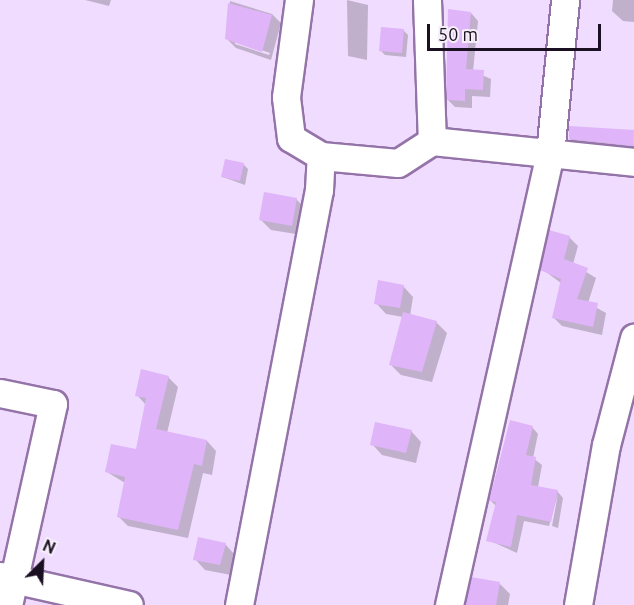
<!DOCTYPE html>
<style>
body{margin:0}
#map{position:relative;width:634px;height:605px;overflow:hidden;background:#f0dcfe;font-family:Ubuntu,sans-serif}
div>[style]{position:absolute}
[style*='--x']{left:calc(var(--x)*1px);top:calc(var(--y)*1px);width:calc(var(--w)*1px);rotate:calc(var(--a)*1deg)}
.shadow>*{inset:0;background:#0003}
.building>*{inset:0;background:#dfb4f9}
.roads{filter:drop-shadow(2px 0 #9474a8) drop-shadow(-2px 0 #9474a8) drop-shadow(0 2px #9474a8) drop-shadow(0 -2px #9474a8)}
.street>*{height:27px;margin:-13.5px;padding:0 13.5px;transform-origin:13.5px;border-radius:13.5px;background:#fff}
span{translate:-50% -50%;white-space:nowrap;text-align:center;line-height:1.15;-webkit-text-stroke:6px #f6effa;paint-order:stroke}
.north{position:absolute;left:12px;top:533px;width:60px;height:60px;-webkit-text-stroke:4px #f6effa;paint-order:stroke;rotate:24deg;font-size:16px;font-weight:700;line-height:24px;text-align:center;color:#1b0f22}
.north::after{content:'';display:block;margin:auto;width:21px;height:27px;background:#1b0f22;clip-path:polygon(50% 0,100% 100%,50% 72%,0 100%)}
.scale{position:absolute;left:427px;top:24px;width:174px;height:27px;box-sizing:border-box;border:3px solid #1b0f22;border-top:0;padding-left:8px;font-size:18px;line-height:21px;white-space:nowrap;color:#1b0f22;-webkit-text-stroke:4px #f6effa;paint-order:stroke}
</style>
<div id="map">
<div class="shadow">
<div style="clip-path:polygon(85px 0,111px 0,109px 6px)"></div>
<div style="clip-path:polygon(347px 0,368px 5px,367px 60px,348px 56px)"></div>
<div style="clip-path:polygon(613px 0,634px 0,634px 22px,623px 21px,612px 11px)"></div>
<div style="clip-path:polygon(evenodd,230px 1px,272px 14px,281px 23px,271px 60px,236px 48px,227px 39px,230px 1px,235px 41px,270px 53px,269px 55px,235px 44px,235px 41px)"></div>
<div style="clip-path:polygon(471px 13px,478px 21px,473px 71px,491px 79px,490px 97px,472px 96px,472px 108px,455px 107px,448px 100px)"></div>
<div style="clip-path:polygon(403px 30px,408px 35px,406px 57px,385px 55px,380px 50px)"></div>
<div style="clip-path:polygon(633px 131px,634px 155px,581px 149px,570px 139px)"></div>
<div style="clip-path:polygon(243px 164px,248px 169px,245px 185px,223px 177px)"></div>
<div style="clip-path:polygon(296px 199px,307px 210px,302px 235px,271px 230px,260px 219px)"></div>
<div style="clip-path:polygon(569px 237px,578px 246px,573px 264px,596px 278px,588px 303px,606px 313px,602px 335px,562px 326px,553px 317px,561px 283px,542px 269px)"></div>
<div style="clip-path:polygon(403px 286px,413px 297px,410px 316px,436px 322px,447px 333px,432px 382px,401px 375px,391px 365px,403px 317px,386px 314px,376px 303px)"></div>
<div style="clip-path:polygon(168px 377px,178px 387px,167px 433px,207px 441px,216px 451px,212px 475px,203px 473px,188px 538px,128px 526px,118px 516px,125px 483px,107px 472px,137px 451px,146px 405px,137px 395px)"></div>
<div style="clip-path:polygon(532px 427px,538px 434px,533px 458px,542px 465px,538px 487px,557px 491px,563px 498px,558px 528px,552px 526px,558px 494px,549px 526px,524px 521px,517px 553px,488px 540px,496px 506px,490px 500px)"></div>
<div style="clip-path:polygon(411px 431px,421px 442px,416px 463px,382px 455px,372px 444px)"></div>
<div style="clip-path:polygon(225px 544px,235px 555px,231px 575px,205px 570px,195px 559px)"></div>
<div style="clip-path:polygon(500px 584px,510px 594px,508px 605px,467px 605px)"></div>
</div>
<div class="building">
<div style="clip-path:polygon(228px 3px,272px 15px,262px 52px,225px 39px)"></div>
<div style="clip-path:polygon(448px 9px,471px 12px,466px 69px,484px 70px,483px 90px,465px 89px,465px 101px,446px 100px)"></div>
<div style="clip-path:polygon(381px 27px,404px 29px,402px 53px,379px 51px)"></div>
<div style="clip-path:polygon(569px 126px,634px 130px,633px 146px,569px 139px)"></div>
<div style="clip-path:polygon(225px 159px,244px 163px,240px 181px,221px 177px)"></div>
<div style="clip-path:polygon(264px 192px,297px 198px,292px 226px,259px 220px)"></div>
<div style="clip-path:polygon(549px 230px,570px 236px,564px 259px,588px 268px,577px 299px,598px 303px,593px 327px,552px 318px,561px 279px,540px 270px)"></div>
<div style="clip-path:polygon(378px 280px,404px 285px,400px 308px,374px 304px)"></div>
<div style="clip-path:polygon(403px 312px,437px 321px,422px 372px,389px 365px)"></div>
<div style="clip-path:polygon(141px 369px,169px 376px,156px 429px,207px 440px,202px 466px,194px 464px,178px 530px,117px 517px,125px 477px,105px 472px,111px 444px,136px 449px,146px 398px,135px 396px)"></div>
<div style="clip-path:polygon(510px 420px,533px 426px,526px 455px,536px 457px,531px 485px,558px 490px,551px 522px,517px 515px,511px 547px,486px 541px,496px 502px,489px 501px)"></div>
<div style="clip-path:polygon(375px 422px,412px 430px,406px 453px,370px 445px)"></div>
<div style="clip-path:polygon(198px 537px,226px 543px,220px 565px,193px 560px)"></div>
<div style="clip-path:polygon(471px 577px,500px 582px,496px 605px,465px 605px)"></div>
</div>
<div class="roads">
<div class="street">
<div style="--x:427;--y:0;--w:141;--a:88"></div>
<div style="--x:321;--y:156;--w:77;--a:5.2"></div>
<div style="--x:398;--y:163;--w:40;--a:-32.9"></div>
<div style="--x:432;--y:141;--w:203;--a:5.9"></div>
<div style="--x:0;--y:393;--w:54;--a:11.7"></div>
<div style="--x:53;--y:404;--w:206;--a:102.6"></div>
<div style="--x:0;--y:576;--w:132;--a:12.7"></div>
<div style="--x:239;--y:605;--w:423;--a:-79.1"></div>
<div style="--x:319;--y:190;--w:34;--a:-87"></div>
<div style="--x:321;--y:156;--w:35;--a:-149"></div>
<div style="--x:291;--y:138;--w:41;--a:-97"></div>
<div style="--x:286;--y:97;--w:98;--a:-82.4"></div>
<div style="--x:449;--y:605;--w:462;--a:-77.4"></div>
<div style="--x:550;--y:154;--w:155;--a:-84.4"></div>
<div style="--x:578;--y:605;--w:162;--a:-80.1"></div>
<div style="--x:606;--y:445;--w:111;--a:-75.3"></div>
</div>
</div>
<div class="north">N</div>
<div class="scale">50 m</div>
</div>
